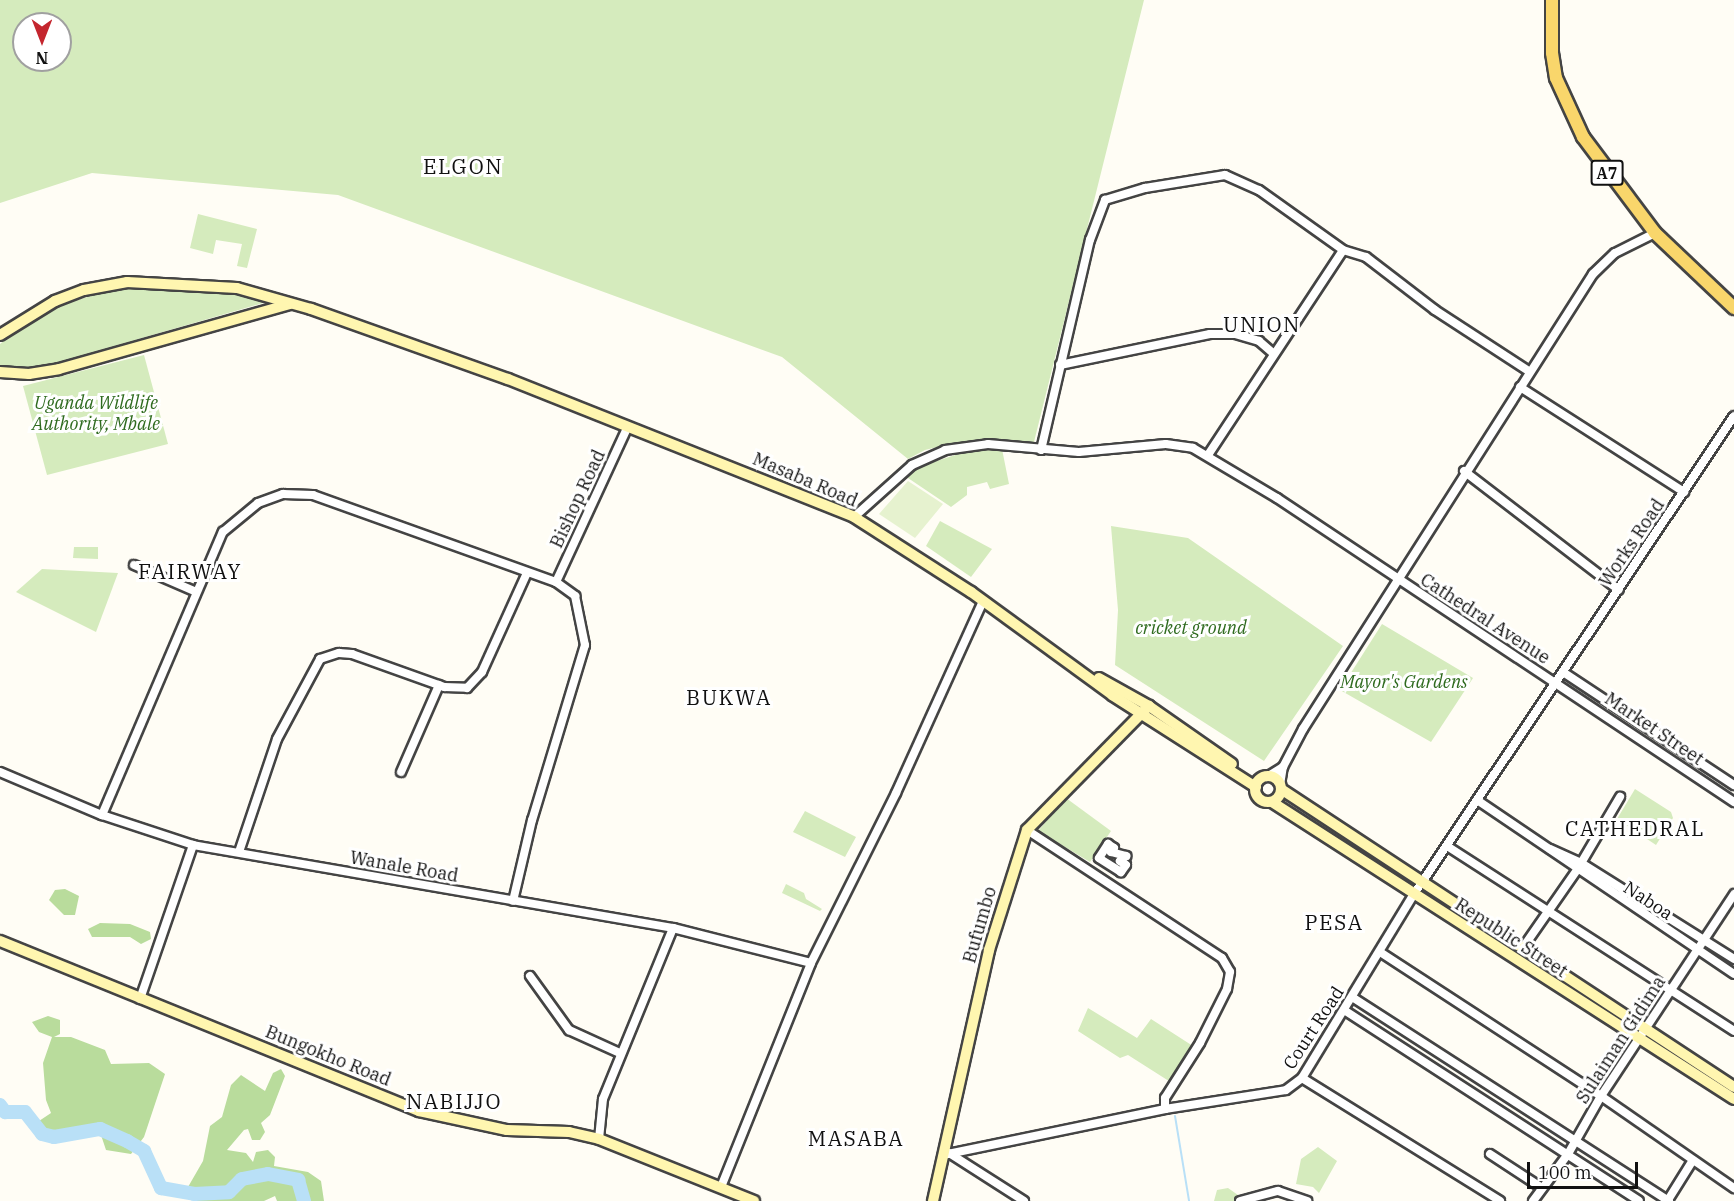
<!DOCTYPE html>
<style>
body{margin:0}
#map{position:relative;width:1734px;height:1201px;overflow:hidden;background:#fffdf5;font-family:"IBM Plex Serif",serif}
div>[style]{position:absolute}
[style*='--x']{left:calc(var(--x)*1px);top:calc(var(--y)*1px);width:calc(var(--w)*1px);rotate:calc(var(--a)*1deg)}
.green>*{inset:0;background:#d5ebbd}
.forest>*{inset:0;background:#b9dc9c}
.pitch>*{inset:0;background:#e6f2cf}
.stream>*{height:2px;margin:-1px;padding:0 1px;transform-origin:1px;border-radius:1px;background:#b9e0f7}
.river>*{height:14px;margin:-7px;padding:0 7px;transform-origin:7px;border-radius:7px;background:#b9e0f7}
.roads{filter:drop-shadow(2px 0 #444) drop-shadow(-2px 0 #444) drop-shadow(0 2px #444) drop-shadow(0 -2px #444)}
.street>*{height:8px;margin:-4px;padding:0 4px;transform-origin:4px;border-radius:4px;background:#fff}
.secondary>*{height:10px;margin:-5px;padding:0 5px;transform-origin:5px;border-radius:5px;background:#fff6b0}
.secondary>.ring{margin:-5px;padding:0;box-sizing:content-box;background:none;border:10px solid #fff6b0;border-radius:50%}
.primary>*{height:12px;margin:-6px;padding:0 6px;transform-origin:6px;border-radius:6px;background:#f9d66b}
span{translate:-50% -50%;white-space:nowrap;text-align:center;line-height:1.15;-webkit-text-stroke:6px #fff;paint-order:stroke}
.shield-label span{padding:2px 4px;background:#fff;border:2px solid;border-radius:4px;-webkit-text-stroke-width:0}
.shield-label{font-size:16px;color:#111;font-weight:700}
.park-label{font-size:18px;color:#2f6b1f;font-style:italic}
.street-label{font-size:18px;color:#111}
.quarter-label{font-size:21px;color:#111;letter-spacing:1.5px}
.north{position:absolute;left:12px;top:12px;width:60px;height:60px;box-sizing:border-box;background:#fff;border:2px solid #a0a0a0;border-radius:50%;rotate:180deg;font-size:16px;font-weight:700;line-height:24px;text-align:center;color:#111}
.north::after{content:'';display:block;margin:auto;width:21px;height:27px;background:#c4262e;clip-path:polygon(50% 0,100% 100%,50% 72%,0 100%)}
.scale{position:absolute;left:1527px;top:1162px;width:111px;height:27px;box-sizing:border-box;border:3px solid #111;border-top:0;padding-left:8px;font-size:18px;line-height:21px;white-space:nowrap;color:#111;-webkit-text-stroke:4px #fff;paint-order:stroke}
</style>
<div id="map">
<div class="green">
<div style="clip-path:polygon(evenodd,0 0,1144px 0,1034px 442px,989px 440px,954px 443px,925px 450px,908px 459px,782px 357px,338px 195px,92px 173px,0 203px,0 0,24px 24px,60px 24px,60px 60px,24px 60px,24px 24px)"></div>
<div style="clip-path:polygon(198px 214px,257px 229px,247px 268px,237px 266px,242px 244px,216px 240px,213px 254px,190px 248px)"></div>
<div style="clip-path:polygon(126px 286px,232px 293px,270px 301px,63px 361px,24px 369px,0 366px,0 344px,42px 310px)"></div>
<div style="clip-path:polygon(144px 355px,168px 444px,47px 475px,23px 386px)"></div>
<div style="clip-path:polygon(974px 449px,1002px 449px,1009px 484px,990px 489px,987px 482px,967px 487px,967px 495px,951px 507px,905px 476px,918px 467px)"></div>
<div style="clip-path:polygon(940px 521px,992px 549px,971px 577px,926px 546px)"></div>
<div style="clip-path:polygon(1111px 526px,1188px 538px,1343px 646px,1264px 761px,1115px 665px,1118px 610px)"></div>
<div style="clip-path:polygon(74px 547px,98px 547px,98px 559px,73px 558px)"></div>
<div style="clip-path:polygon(42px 569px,118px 573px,96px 632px,16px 592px)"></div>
<div style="clip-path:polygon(1382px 624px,1473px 678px,1431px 742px,1340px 690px)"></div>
<div style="clip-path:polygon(1635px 789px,1671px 812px,1673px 818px,1656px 845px,1617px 819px)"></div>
<div style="clip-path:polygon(1066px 798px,1111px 831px,1090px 862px,1038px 831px)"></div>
<div style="clip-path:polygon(805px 811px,856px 837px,845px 857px,793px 832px)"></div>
<div style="clip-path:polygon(786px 884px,804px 893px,806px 899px,822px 909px,820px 911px,782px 893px)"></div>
<div style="clip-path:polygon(1088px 1008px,1137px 1038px,1151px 1019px,1196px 1048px,1172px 1083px,1128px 1055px,1120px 1058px,1078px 1031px)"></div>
<div style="clip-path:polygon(1318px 1147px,1337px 1161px,1319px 1193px,1313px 1187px,1296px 1184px,1301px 1159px)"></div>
<div style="clip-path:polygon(1228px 1188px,1238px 1195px,1236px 1201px,1214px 1201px,1217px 1190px)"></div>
</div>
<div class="forest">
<div style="clip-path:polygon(65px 889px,79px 896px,75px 915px,64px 915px,49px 900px,55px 890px)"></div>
<div style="clip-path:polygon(100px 923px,130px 924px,150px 932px,151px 939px,141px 944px,130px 937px,92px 937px,88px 929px)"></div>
<div style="clip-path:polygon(48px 1016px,60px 1020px,60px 1034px,54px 1037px,71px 1037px,105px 1050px,111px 1064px,149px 1063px,165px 1074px,144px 1137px,131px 1154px,106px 1150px,100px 1132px,66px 1128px,44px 1139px,33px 1125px,51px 1113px,46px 1100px,43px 1063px,52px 1037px,39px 1032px,32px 1022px)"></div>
<div style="clip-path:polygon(281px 1069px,285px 1076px,270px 1115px,261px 1123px,265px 1132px,260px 1140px,252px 1140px,248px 1129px,244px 1130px,227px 1150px,246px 1153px,253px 1162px,256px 1152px,268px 1150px,275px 1157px,274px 1166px,308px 1172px,321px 1181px,324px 1201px,277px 1201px,275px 1196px,264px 1201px,194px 1201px,188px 1187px,203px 1161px,210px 1126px,222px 1117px,231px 1085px,241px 1075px,265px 1091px,273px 1073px)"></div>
</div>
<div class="pitch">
<div style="clip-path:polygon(908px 481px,943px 504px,915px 538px,879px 514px)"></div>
</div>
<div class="stream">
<div style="--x:1175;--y:1116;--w:86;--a:80.6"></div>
</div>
<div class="river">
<div style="--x:0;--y:1105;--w:9;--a:54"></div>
<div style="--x:5;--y:1112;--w:20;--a:0"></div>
<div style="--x:25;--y:1112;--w:28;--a:52"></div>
<div style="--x:42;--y:1134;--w:12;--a:14"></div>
<div style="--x:54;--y:1137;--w:47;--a:-9.9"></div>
<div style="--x:100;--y:1129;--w:30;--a:24"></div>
<div style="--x:127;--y:1141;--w:20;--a:30"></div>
<div style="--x:144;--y:1151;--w:41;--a:65.3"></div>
<div style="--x:161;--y:1188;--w:34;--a:10"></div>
<div style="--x:194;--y:1194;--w:35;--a:-3"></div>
<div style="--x:229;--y:1192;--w:18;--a:-45"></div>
<div style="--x:242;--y:1179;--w:26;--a:-11"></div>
<div style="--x:268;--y:1174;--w:31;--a:11"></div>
<div style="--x:298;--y:1180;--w:22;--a:74"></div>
</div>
<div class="roads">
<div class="street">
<div style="--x:1060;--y:365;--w:153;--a:-11.7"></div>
<div style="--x:1210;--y:334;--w:25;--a:0"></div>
<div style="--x:1235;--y:334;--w:25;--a:16"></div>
<div style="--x:1259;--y:341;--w:18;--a:41"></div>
<div style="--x:1520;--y:387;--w:195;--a:32.6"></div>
<div style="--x:1041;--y:450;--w:216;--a:-76.9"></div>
<div style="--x:1090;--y:240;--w:43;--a:-69.4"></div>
<div style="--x:1105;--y:200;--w:42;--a:-16.7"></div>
<div style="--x:1145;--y:188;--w:81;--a:-9.2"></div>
<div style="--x:1225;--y:175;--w:37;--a:24"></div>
<div style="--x:1259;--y:190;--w:103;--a:35.5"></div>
<div style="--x:1208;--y:455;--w:245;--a:-56.6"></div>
<div style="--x:1343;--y:250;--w:24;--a:17"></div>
<div style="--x:1366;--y:257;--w:87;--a:37.5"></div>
<div style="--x:1435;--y:310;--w:113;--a:33.1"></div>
<div style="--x:1464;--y:471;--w:195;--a:37.5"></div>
<div style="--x:854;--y:517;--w:78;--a:-41.9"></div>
<div style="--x:912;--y:465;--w:36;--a:-24"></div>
<div style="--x:945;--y:450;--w:43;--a:-7.9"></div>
<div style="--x:988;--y:444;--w:91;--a:5"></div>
<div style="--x:1079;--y:452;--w:87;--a:-5.3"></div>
<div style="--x:1166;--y:444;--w:27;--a:8"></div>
<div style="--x:1193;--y:448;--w:98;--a:30.8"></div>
<div style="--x:1277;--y:498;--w:549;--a:33.63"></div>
<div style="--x:134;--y:565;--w:65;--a:23.4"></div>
<div style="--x:556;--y:582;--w:170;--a:-65.2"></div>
<div style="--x:1563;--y:672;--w:205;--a:33.5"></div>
<div style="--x:0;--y:772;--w:111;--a:22.9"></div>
<div style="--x:102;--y:815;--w:96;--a:18.2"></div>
<div style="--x:193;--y:845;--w:487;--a:9.8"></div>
<div style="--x:673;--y:928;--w:142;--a:14.2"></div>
<div style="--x:401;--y:772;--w:95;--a:-66.4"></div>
<div style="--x:1267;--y:777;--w:19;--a:-32"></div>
<div style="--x:1280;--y:785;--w:18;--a:-81"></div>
<div style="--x:1283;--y:767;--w:43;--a:-62.2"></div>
<div style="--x:1303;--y:729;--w:540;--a:-57.49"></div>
<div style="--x:1593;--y:274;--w:30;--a:-44"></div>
<div style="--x:1615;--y:253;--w:45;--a:-26.6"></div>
<div style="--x:1477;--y:800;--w:310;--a:34.1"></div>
<div style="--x:102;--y:815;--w:308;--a:-66.9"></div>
<div style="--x:223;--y:532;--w:45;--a:-39.6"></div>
<div style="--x:258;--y:503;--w:27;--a:-20"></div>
<div style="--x:283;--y:494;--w:30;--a:2"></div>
<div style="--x:313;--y:495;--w:258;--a:19.7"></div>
<div style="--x:556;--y:582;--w:24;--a:36"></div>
<div style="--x:575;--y:596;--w:50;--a:78.5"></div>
<div style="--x:585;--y:645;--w:183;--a:106.8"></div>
<div style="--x:532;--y:820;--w:83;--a:103.2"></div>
<div style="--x:1027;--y:830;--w:233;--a:33.3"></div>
<div style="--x:1222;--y:958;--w:16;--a:60"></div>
<div style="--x:1230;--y:972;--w:17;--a:100"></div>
<div style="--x:1227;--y:989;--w:60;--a:116.6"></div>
<div style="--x:1200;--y:1043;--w:65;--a:122.5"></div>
<div style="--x:1165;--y:1098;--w:11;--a:90"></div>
<div style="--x:1108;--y:844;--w:7;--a:34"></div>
<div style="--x:1114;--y:848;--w:5;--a:127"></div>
<div style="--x:1111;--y:852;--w:16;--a:15"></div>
<div style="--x:1126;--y:856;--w:8;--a:140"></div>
<div style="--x:1120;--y:861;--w:7;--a:34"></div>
<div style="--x:1126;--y:865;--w:9;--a:126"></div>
<div style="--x:1121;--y:872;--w:26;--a:-148"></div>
<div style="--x:1099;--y:858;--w:17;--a:-57"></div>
<div style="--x:1447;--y:846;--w:341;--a:32.8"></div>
<div style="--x:1550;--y:849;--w:34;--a:24"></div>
<div style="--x:1581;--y:863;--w:181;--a:32.1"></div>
<div style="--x:239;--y:852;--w:119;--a:-71.4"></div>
<div style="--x:277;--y:739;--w:91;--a:-61.7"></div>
<div style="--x:320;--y:659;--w:20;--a:-18"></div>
<div style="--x:339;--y:653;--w:13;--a:4"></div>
<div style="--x:352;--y:654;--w:98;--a:19.7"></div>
<div style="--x:444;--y:687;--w:23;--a:2"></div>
<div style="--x:467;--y:688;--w:22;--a:-47"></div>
<div style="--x:482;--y:672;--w:109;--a:-65.6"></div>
<div style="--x:1522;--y:949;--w:96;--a:-55.2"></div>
<div style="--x:1577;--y:870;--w:85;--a:-59.5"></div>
<div style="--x:1380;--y:952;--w:264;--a:33.1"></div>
<div style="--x:1601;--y:1096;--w:162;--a:34.7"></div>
<div style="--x:530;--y:976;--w:67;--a:54.2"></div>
<div style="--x:569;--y:1030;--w:56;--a:24.3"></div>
<div style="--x:1352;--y:997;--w:377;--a:32.8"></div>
<div style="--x:140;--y:999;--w:163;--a:-71"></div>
<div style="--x:1344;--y:1010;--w:351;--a:32.9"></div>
<div style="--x:1302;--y:1078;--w:233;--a:31.8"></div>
<div style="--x:599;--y:1139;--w:40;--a:-84.3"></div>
<div style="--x:603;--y:1099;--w:185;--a:-67.7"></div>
<div style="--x:949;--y:1153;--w:89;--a:32.6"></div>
<div style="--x:1490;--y:1154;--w:62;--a:33.2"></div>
<div style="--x:943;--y:1155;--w:227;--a:-11.7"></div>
<div style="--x:1165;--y:1109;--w:122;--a:-8.9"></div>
<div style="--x:1286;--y:1090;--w:20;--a:-37"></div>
<div style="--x:1302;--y:1078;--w:215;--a:-58.7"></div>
<div style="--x:1414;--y:894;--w:575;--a:-56.2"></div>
<div style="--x:721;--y:1187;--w:241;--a:-68.1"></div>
<div style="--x:811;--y:963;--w:190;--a:-63.4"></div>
<div style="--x:896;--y:793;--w:211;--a:-65.6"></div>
<div style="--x:1668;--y:1200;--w:47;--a:-58"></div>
<div style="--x:1240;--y:1201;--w:39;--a:-15"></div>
<div style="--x:1278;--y:1191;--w:31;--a:19"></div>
<div style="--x:1533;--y:1201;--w:59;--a:-53.3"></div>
<div style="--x:1568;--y:1154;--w:67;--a:-60.4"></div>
<div style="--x:1601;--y:1096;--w:242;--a:-56.6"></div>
</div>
<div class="secondary">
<div style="--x:0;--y:335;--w:65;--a:-31.7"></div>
<div style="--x:55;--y:301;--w:31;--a:-21"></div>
<div style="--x:84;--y:290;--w:44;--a:-10.5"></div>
<div style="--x:127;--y:282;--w:110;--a:3.1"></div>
<div style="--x:237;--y:288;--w:77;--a:15.8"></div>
<div style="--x:311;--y:309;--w:209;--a:19.6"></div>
<div style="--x:508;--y:379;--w:373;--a:21.7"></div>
<div style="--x:854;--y:517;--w:139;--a:32.7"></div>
<div style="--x:971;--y:592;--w:175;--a:36.1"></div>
<div style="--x:1112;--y:695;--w:171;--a:32.6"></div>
<div style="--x:0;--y:372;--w:29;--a:4"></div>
<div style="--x:29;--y:374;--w:30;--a:-9"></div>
<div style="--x:59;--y:369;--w:240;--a:-15.7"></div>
<div style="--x:1099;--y:678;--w:57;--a:29.2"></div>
<div style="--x:1149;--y:706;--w:101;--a:34.9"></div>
<div class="ring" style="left:1255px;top:776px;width:16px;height:16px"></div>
<div style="--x:1281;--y:789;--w:542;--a:33.34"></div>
<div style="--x:1272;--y:802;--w:549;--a:32.74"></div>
<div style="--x:0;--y:941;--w:452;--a:22.1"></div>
<div style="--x:419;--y:1111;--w:90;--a:12.2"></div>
<div style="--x:507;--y:1130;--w:62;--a:1.8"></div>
<div style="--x:569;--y:1132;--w:31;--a:13"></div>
<div style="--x:599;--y:1139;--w:167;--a:21.8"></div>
<div style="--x:933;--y:1201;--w:257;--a:-77.4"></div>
<div style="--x:989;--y:950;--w:126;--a:-72.4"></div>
<div style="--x:1027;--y:830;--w:174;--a:-45.5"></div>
</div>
<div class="primary">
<div style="--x:1552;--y:0;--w:53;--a:90"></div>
<div style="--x:1552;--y:53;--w:25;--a:81"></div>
<div style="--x:1556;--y:78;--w:65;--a:65.4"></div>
<div style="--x:1583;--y:137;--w:120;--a:53.1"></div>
<div style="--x:1655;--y:233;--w:109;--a:43.5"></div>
</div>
</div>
<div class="shield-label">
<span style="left:1607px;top:173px">A7</span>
</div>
<div class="park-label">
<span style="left:96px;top:414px">Uganda Wildlife<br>Authority, Mbale</span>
<span style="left:1191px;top:628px">cricket ground</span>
<span style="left:1404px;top:682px">Mayor's Gardens</span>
</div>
<div class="street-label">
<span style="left:805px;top:480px;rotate:23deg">Masaba Road</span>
<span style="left:578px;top:499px;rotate:-65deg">Bishop Road</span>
<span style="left:1632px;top:543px;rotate:-56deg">Works Road</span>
<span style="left:1485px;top:619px;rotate:33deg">Cathedral Avenue</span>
<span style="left:1654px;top:729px;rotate:34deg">Market Street</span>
<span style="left:404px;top:867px;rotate:10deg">Wanale Road</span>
<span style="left:1648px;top:901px;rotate:33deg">Naboa</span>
<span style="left:980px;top:925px;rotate:-74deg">Bufumbo</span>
<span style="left:1511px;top:938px;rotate:33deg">Republic Street</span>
<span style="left:1314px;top:1028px;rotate:-57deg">Court Road</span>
<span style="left:1621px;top:1040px;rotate:-57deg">Sulaiman Gidima</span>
<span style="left:328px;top:1056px;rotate:22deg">Bungokho Road</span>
</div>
<div class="quarter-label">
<span style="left:463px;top:166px">ELGON</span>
<span style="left:1262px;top:324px">UNION</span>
<span style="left:190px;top:571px">FAIRWAY</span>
<span style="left:729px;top:697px">BUKWA</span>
<span style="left:1635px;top:828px">CATHEDRAL</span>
<span style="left:1334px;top:922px">PESA</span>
<span style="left:454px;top:1101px">NABIJJO</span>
<span style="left:856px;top:1138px">MASABA</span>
</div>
<div class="north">N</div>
<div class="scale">100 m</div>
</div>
